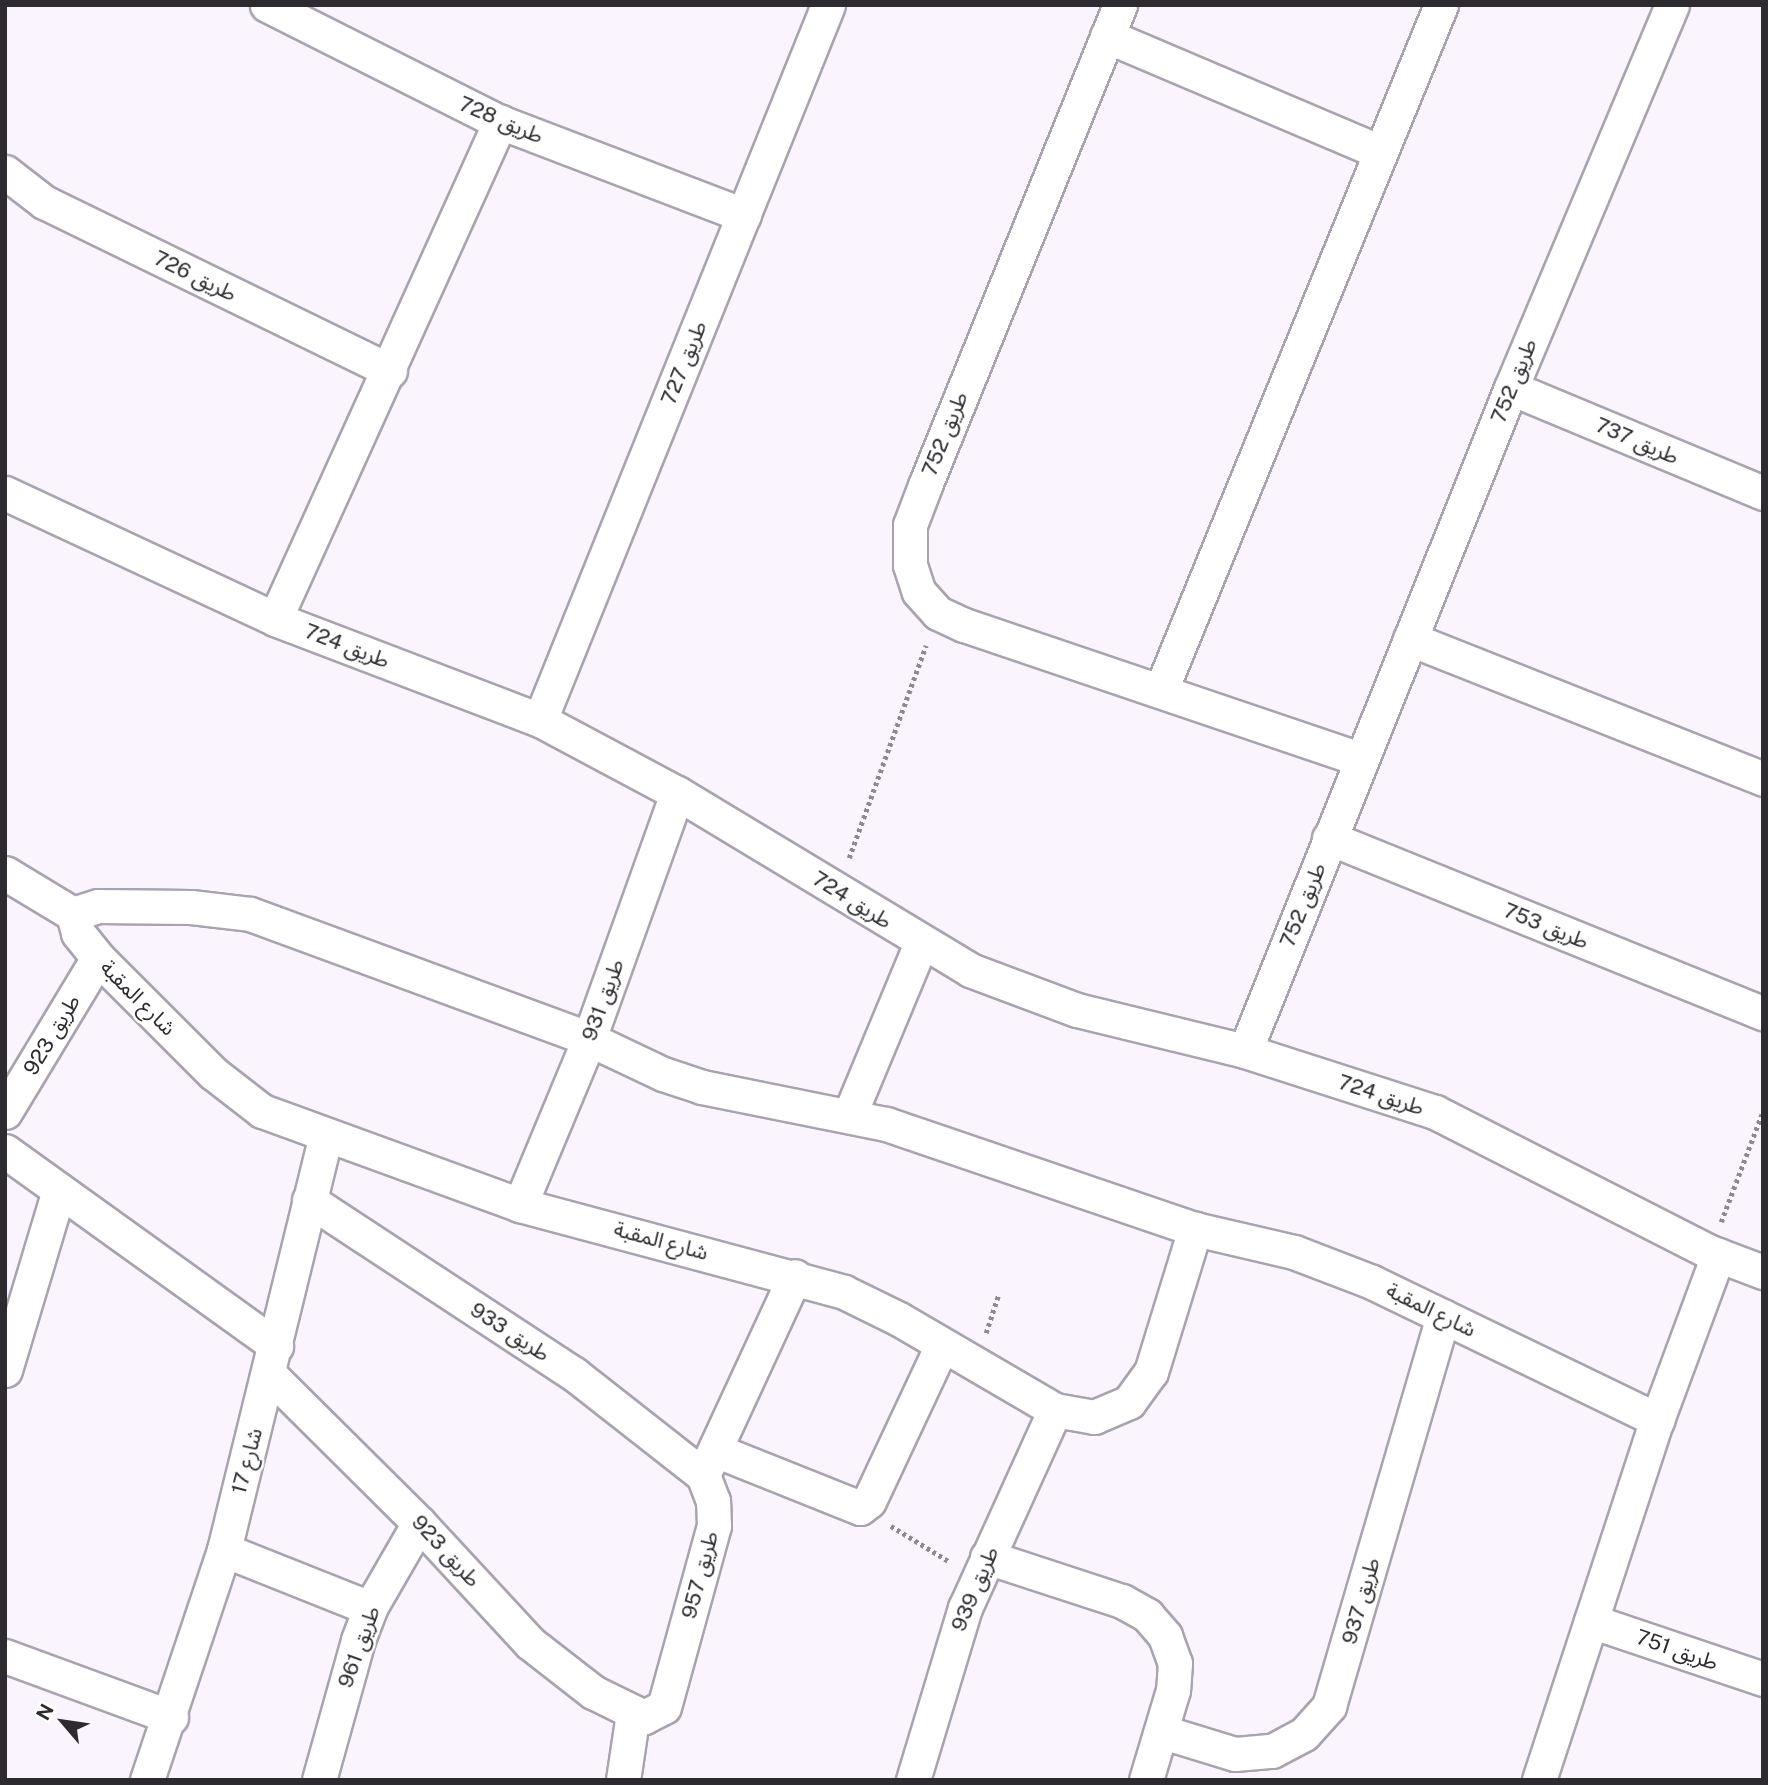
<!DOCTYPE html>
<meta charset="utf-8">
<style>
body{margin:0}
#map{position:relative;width:1768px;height:1785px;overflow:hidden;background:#faf4ff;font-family:"Public Sans","Noto Sans Arabic",sans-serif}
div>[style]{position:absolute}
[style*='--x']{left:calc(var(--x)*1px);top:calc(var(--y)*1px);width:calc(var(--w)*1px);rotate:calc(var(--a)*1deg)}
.path>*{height:4.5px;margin-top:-2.25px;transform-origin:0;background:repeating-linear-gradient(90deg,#8d8991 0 3.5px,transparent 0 7px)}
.roads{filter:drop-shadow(2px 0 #a9a3af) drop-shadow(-2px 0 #a9a3af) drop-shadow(0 2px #a9a3af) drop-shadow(0 -2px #a9a3af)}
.minor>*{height:33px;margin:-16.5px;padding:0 16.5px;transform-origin:16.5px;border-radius:16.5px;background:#fff}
span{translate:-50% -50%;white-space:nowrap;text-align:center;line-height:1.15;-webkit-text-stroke:5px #fff;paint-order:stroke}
.street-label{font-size:21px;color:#2e2b30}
.frame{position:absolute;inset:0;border:7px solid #2e2b30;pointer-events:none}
.north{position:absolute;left:28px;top:1687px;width:70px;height:70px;-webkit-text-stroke:5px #fff;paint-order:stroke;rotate:299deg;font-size:19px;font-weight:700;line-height:28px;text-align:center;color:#2e2b30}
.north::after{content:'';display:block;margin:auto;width:24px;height:32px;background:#2e2b30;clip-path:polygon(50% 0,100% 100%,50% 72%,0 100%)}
</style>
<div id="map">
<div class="path">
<div style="--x:849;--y:858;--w:226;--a:-70.1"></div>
<div style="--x:1721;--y:1222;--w:119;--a:-69.3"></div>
<div style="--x:986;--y:1333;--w:39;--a:-72"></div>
<div style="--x:891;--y:1526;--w:69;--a:31.4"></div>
</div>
<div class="roads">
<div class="minor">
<div style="--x:267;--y:5;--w:261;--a:26.7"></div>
<div style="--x:500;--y:122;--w:261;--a:20.9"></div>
<div style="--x:1120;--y:5;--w:516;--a:112.09"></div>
<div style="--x:926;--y:483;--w:45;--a:110.9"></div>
<div style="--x:910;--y:525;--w:40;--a:90"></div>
<div style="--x:910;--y:565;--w:28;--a:72"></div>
<div style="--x:919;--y:592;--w:28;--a:48"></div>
<div style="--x:938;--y:613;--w:29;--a:25"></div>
<div style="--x:964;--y:625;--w:419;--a:18.7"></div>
<div style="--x:1107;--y:36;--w:297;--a:23"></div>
<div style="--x:5;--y:172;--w:49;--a:37.6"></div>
<div style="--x:44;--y:202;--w:385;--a:26"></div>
<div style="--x:1511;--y:388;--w:273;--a:22.6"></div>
<div style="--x:5;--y:493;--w:298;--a:25"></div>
<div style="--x:275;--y:619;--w:284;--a:20.9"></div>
<div style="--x:540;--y:720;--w:155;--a:28.1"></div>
<div style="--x:677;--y:793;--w:342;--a:31.1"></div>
<div style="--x:970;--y:970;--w:114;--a:20.5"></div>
<div style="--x:1077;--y:1010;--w:173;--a:13.7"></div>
<div style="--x:1245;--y:1051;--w:200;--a:17.8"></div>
<div style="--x:1435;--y:1112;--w:309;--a:27"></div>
<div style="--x:1710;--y:1252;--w:57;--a:20.7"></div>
<div style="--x:275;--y:619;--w:546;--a:-65.64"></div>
<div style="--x:1410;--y:639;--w:380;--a:21.6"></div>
<div style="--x:1161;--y:690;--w:740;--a:-67.77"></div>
<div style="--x:540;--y:720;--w:771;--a:-68.06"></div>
<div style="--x:1329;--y:838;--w:468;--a:22"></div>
<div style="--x:5;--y:873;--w:79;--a:31.1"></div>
<div style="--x:73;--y:914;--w:20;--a:75"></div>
<div style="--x:78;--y:933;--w:32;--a:51"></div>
<div style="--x:98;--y:958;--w:163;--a:45"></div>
<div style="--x:213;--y:1073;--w:62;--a:37.8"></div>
<div style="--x:262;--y:1111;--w:275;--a:20"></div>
<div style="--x:520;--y:1205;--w:335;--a:15"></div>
<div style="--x:844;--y:1292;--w:61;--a:26.1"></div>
<div style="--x:899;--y:1319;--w:181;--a:30.3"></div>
<div style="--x:1055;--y:1410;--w:40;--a:10"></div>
<div style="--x:1094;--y:1417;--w:38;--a:-23"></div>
<div style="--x:1129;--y:1402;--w:37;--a:-54"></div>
<div style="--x:1151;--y:1372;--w:150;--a:-72.9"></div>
<div style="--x:73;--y:914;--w:26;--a:-18"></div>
<div style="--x:98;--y:906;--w:93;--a:0.6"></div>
<div style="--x:191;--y:907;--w:59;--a:6.8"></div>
<div style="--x:250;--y:914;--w:361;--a:20.2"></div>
<div style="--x:589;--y:1039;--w:82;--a:25.3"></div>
<div style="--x:663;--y:1074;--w:41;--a:18.4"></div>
<div style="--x:702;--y:1087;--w:188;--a:11.4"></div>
<div style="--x:886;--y:1124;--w:326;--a:18.8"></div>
<div style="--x:1195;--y:1229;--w:102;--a:13.1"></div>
<div style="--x:1294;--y:1252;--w:84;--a:21"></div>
<div style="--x:1372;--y:1282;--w:317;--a:25.8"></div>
<div style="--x:1245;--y:1051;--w:714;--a:-68.14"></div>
<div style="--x:1511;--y:388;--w:415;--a:-67.2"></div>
<div style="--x:5;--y:1112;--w:180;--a:-58.9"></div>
<div style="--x:849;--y:1116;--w:187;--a:-67.4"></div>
<div style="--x:5;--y:1151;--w:334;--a:35.7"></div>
<div style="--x:309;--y:1200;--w:317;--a:33.3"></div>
<div style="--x:574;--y:1374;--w:164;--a:38.1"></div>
<div style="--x:520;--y:1205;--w:180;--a:-67.4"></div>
<div style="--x:589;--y:1039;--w:261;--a:-70.3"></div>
<div style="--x:5;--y:1370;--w:188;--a:-73.3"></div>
<div style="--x:269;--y:1374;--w:211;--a:44.8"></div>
<div style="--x:419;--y:1523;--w:163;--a:47.2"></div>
<div style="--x:530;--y:1643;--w:80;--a:37.9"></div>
<div style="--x:593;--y:1692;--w:57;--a:26.1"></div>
<div style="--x:644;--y:1717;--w:22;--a:-27"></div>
<div style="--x:664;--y:1707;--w:188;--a:-74.6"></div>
<div style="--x:714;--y:1526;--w:25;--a:-92"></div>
<div style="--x:713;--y:1501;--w:28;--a:-111"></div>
<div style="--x:703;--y:1475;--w:219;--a:-65.2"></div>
<div style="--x:715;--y:1450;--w:156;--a:21.8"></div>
<div style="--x:860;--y:1508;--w:11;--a:-38"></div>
<div style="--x:869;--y:1501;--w:172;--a:-64.9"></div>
<div style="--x:224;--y:1550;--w:157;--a:21.7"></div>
<div style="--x:987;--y:1557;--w:142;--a:18.1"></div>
<div style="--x:1122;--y:1601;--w:29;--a:29"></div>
<div style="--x:1147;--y:1615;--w:28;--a:49"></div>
<div style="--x:1165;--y:1636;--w:29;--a:70"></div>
<div style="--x:1175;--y:1663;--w:27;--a:94"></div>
<div style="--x:1173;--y:1690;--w:94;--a:106.7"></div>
<div style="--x:1591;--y:1621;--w:182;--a:18.6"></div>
<div style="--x:5;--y:1656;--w:177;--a:20.2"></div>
<div style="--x:1163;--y:1732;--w:75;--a:17"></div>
<div style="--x:1235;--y:1754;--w:37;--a:-5"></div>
<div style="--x:1272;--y:1751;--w:36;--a:-28"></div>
<div style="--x:1304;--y:1734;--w:38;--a:-48"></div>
<div style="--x:1329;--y:1706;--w:406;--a:-73.7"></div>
<div style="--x:147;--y:1780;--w:243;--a:-71.5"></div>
<div style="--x:224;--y:1550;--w:426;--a:-76.2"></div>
<div style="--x:319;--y:1780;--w:145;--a:-74.4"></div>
<div style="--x:358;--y:1640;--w:34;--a:-69"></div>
<div style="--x:370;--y:1608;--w:98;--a:-60"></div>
<div style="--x:623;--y:1780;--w:68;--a:-81.5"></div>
<div style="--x:913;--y:1780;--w:180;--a:-73.2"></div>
<div style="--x:965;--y:1608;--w:217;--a:-65.6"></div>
<div style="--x:1539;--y:1780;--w:379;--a:-71.9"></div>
<div style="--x:1657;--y:1420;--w:176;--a:-69.7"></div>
</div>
</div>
<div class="street-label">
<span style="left:501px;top:120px;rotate:23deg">طريق 728</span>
<span style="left:195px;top:276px;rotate:26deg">طريق 726</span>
<span style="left:684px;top:363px;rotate:-68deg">طريق 727</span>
<span style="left:1514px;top:381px;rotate:-68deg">طريق 752</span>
<span style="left:945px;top:434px;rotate:-68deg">طريق 752</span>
<span style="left:1637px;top:441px;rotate:23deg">طريق 737</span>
<span style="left:347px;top:646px;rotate:21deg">طريق 724</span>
<span style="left:852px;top:900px;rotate:32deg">طريق 724</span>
<span style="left:1303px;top:905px;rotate:-68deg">طريق 752</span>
<span style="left:1546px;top:926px;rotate:22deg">طريق 753</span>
<span style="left:138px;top:998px;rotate:45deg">شارع المقبة</span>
<span style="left:603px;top:1000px;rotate:-70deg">طريق 931</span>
<span style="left:52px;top:1035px;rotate:-59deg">طريق 923</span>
<span style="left:1381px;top:1095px;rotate:18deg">طريق 724</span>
<span style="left:661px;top:1241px;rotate:15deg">شارع المقبة</span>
<span style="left:1431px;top:1310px;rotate:26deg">شارع المقبة</span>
<span style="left:510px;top:1332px;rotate:33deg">طريق 933</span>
<span style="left:247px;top:1461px;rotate:-75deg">شارع 17</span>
<span style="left:446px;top:1551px;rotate:47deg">طريق 923</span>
<span style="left:700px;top:1575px;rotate:-75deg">طريق 957</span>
<span style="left:975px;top:1589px;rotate:-67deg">طريق 939</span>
<span style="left:1361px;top:1601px;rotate:-74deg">طريق 937</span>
<span style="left:359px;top:1647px;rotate:-70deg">طريق 961</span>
<span style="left:1677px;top:1650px;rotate:19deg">طريق 751</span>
</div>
<div class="frame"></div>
<div class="north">N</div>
</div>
